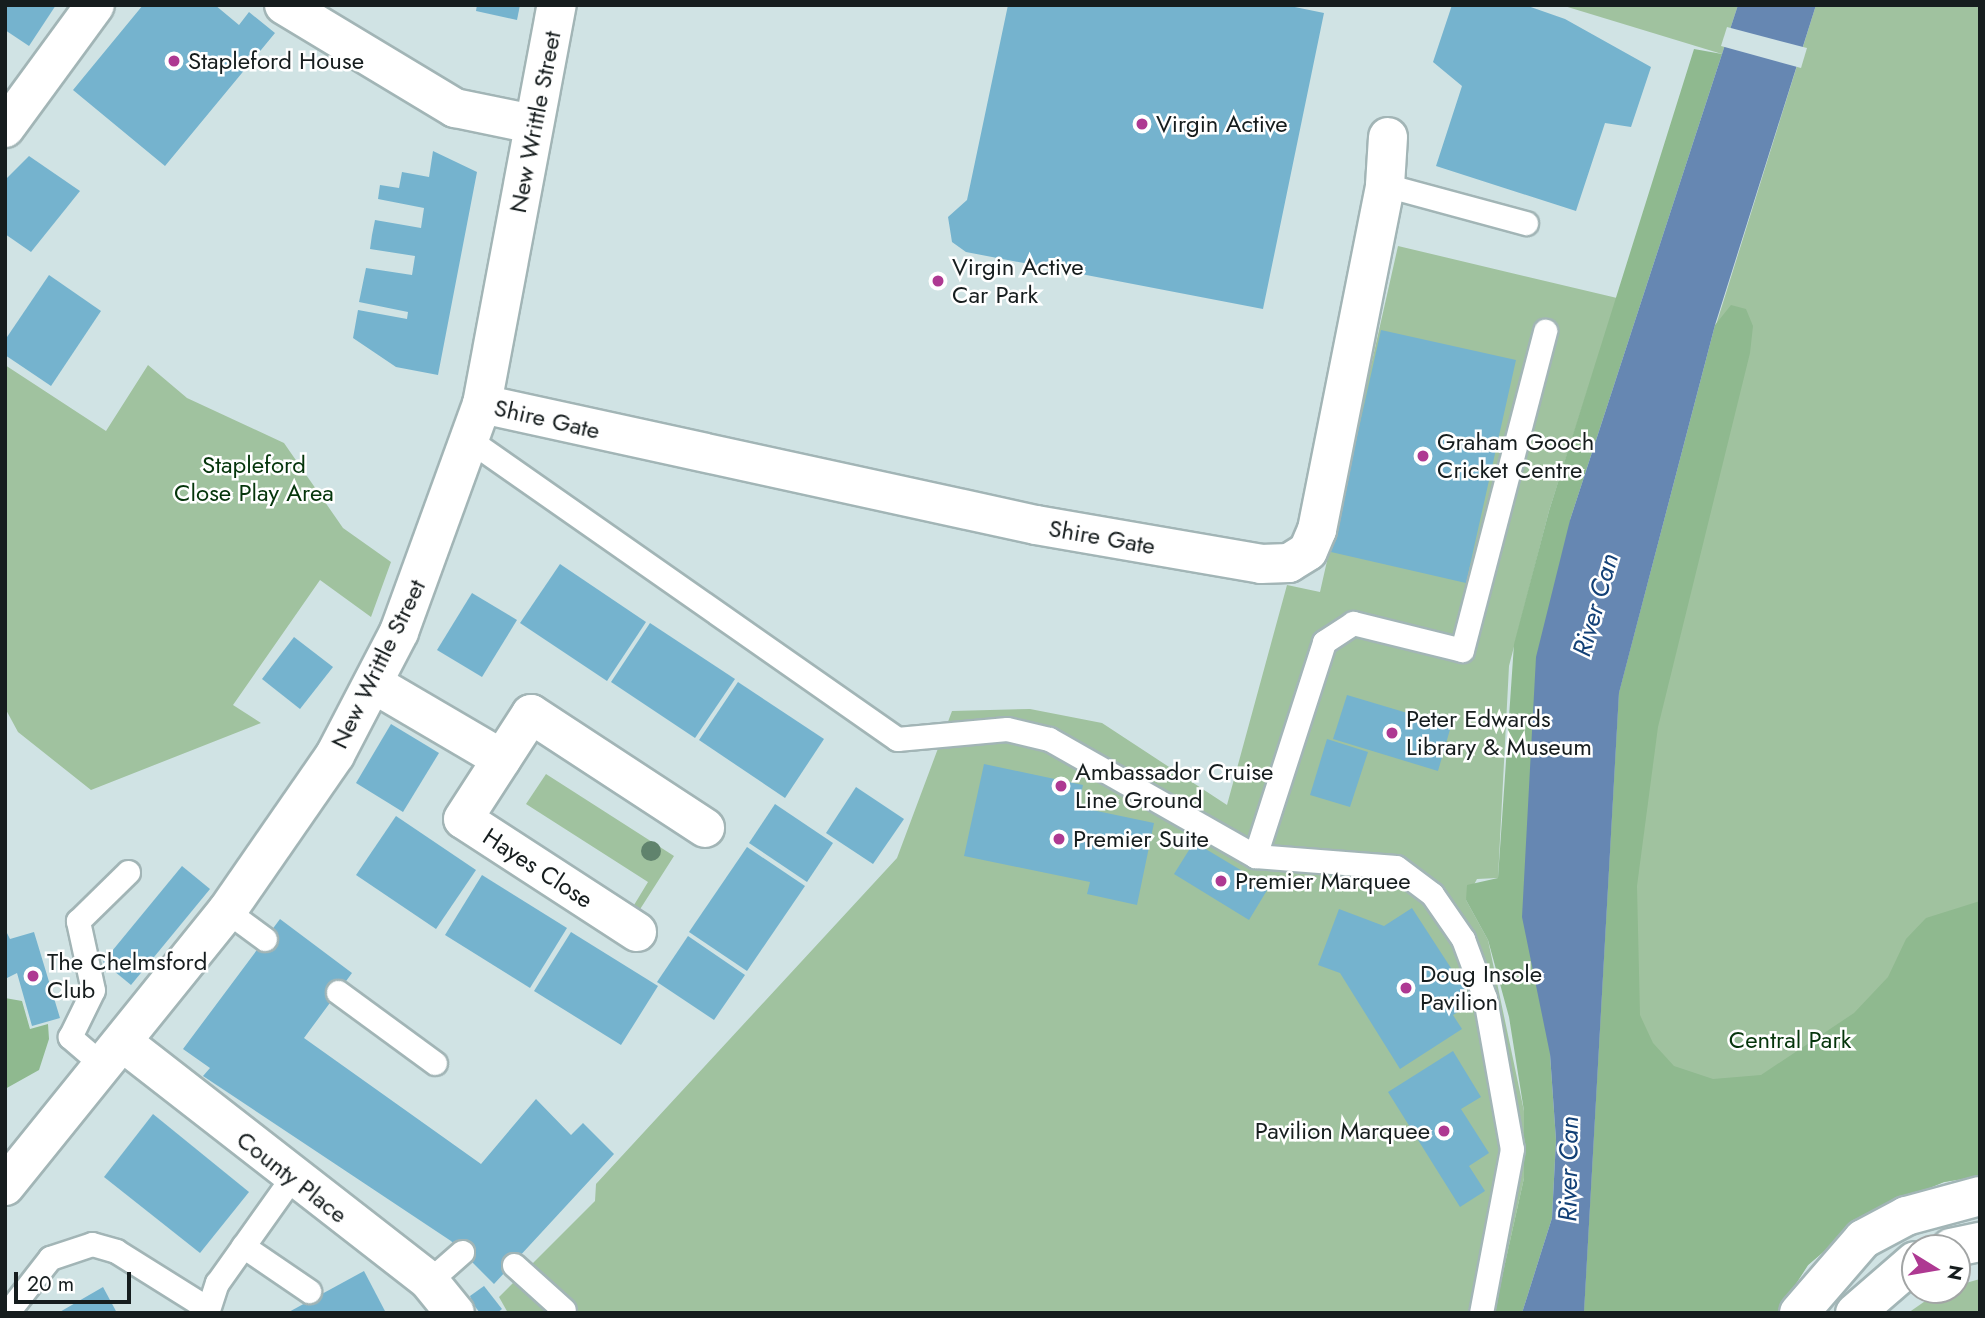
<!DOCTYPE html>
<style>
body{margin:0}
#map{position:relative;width:1985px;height:1318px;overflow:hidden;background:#d0e3e4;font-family:Jost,sans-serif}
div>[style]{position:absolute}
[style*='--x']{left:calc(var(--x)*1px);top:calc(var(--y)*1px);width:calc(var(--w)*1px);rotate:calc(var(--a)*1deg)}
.green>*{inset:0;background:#a0c29f}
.forest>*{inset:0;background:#8fb98f}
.water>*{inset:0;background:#6687b2}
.pier>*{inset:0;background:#d0e3e4}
.building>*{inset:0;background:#75b3ce}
.roads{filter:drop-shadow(2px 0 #a2b5b6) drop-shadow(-2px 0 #a2b5b6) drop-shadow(0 2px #a2b5b6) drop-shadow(0 -2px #a2b5b6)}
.service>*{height:23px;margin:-11.5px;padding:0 11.5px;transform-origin:11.5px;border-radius:11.5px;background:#fff}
.minor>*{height:38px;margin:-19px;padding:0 19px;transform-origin:19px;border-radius:19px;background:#fff}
.primary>*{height:38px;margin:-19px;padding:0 19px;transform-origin:19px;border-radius:19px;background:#fff}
.trees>*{width:20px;height:20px;margin:-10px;border-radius:50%;background:#60836d}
.dots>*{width:19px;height:19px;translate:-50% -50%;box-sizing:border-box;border:4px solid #fff;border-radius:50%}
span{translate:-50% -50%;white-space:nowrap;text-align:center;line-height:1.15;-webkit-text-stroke:5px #fff;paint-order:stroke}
.poi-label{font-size:24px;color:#161d1e}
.left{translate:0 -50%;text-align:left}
.right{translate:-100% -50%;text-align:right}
.street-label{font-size:24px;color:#161d1e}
.park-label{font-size:24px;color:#05350b}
.water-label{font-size:26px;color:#124076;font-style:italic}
.frame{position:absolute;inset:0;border:7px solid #161d1e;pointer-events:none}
.north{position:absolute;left:1901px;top:1234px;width:70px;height:70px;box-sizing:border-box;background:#fff;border:2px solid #a2a5a5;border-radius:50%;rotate:101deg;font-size:19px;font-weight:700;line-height:28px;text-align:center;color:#161d1e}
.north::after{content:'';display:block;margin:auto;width:24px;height:32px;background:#ae3992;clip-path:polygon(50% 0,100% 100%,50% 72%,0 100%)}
.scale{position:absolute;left:14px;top:1272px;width:117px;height:32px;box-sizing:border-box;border:4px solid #161d1e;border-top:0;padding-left:9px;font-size:21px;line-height:24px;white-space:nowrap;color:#161d1e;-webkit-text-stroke:5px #fff;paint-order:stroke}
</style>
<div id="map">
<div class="green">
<div style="clip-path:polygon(1561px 5px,1738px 5px,1722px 54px)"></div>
<div style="clip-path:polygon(1816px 5px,1980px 5px,1980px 1176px,1944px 1182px,1870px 1212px,1808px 1265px,1777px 1313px,1584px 1313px,1619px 693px,1716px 325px)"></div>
<div style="clip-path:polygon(1398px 246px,1617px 298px,1549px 511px,1509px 666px,1498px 878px,1477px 879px,1466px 900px,1488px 940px,1524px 1111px,1524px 1178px,1494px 1313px,508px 1313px,499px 1297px,595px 1201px,596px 1184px,897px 858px,952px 711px,1030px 709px,1102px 723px,1227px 805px,1287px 585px,1320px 592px)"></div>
<div style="clip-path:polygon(5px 365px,106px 431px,148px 365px,187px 398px,284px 443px,343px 528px,391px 562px,371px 617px,320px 580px,233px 705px,261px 723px,91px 790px,18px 732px,5px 708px)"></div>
<div style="clip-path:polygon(546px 774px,674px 856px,637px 914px,631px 910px,648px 882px,526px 804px)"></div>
<div style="clip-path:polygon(1980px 1279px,1980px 1313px,1908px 1313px,1941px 1290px)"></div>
</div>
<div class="forest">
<div style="clip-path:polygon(1694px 49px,1722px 54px,1570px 520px,1550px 1054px,1556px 1140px,1552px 1218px,1522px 1313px,1494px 1313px,1524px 1178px,1524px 1111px,1509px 1017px,1488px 940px,1466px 900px,1467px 885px,1498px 878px,1514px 644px,1549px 511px)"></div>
<div style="clip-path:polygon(1731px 305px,1746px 309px,1753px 326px,1750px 353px,1658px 727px,1637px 886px,1640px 1015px,1653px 1043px,1674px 1066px,1713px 1079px,1761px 1075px,1854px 1013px,1888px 977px,1906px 939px,1926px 918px,1980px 901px,1980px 1176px,1944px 1182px,1870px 1212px,1808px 1265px,1777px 1313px,1584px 1313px,1619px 693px,1715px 325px)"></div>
<div style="clip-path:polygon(5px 998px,22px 1001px,30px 1029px,48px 1024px,49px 1039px,39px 1070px,5px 1089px)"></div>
</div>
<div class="water">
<div style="clip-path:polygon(1738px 5px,1816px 5px,1715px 325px,1619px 693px,1584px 1313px,1522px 1313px,1552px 1218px,1556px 1140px,1550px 1054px,1522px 917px,1536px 657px,1570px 520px)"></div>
</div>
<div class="pier">
<div style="clip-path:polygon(1727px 27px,1807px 48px,1801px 68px,1721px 46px)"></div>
</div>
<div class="building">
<div style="clip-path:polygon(5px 5px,56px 5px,29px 46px,5px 30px)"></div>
<div style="clip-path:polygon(143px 5px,215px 5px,239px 25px,249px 12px,275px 33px,165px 166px,73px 90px)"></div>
<div style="clip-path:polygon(477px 5px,520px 5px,517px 20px,476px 11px)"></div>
<div style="clip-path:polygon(1008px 5px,1285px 5px,1324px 13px,1263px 309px,966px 252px,952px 242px,948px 217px,967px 200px)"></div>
<div style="clip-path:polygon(1452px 5px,1525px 5px,1565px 19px,1651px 67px,1631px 127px,1605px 123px,1576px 211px,1436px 166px,1462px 86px,1433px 62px)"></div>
<div style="clip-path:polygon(433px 151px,477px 172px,438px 375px,396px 367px,353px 338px,358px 310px,407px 319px,408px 312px,359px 302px,366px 268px,412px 275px,415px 256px,370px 249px,372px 235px,375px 220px,421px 228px,424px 208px,378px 199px,380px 185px,399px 188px,402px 172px,429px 177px)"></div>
<div style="clip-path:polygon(29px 156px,80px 191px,31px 252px,5px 234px,5px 180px)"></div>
<div style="clip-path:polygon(49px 275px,101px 311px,51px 386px,5px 355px,5px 340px)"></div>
<div style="clip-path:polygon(1381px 330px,1516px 360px,1466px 583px,1331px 552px)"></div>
<div style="clip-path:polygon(560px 564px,646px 622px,607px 681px,520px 623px)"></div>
<div style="clip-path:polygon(472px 593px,517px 620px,482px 677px,437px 650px)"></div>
<div style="clip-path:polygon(650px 623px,735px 679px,695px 738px,611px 682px)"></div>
<div style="clip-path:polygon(294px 637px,333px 667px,300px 709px,262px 679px)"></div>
<div style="clip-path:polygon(738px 682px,824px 739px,785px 798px,699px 740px)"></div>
<div style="clip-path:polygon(1347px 695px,1451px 726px,1438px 771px,1333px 739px)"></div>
<div style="clip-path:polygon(391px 724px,439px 753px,403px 812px,356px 783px)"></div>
<div style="clip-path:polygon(1327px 739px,1368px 752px,1350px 807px,1310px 795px)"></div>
<div style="clip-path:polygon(984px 764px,1083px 785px,1078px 807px,1154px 823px,1137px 905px,1087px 894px,1090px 882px,964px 856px)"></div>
<div style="clip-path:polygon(856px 787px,904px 819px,873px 864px,826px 833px)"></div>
<div style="clip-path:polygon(775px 804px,833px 843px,807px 882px,749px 843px)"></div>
<div style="clip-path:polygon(396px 816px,476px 870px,436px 929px,356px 875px)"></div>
<div style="clip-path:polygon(1194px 842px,1269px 887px,1249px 920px,1174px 874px)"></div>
<div style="clip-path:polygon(747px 847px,805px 886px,747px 971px,689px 932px)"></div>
<div style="clip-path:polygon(182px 866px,210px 889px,131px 985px,103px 962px)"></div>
<div style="clip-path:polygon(482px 875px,567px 928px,530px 988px,445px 935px)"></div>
<div style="clip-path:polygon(1412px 908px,1473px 1002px,1453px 1015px,1462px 1029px,1400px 1069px,1340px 973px,1318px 965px,1339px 909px,1384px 926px)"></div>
<div style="clip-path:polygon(280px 919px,352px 973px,304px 1038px,481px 1164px,536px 1099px,571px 1135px,583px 1123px,614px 1154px,494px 1284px,451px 1241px,203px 1076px,210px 1068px,183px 1049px)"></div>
<div style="clip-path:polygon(5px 929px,10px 939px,34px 932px,60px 1018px,32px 1026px,17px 973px,5px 979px)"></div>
<div style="clip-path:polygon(571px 932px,658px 986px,621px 1045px,534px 991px)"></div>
<div style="clip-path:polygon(688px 936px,745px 975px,714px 1020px,657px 982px)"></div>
<div style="clip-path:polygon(1453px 1051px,1481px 1097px,1461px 1109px,1489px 1153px,1469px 1166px,1485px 1191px,1460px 1207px,1388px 1092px)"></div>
<div style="clip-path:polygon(153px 1114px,249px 1192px,200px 1253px,104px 1177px)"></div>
<div style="clip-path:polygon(364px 1271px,386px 1313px,287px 1313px)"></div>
<div style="clip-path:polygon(484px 1286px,502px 1309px,497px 1313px,480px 1313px,473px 1304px,470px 1296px)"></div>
<div style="clip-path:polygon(103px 1287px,117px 1313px,58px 1313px)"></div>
</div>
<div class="roads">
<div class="service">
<div style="--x:1385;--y:185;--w:146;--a:15.1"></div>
<div style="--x:471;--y:441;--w:520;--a:34.97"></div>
<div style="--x:897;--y:739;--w:110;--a:-5.2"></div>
<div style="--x:1007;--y:729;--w:43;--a:13.4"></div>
<div style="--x:1049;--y:739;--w:237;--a:29.6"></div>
<div style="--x:1255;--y:856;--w:225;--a:-72.1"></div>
<div style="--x:1324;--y:642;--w:35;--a:-33"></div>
<div style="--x:1353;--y:623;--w:112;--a:13.9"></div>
<div style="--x:1462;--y:650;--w:330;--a:-75.4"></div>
<div style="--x:1255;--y:856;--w:141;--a:4.5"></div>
<div style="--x:1396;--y:867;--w:45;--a:36.9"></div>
<div style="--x:1432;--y:894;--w:55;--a:55.4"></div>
<div style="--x:1463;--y:939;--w:63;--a:69.6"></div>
<div style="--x:1485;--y:998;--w:153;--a:79.9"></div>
<div style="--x:1512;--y:1149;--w:167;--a:100.7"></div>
<div style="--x:227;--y:911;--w:47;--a:36.4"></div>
<div style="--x:338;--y:992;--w:120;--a:36.2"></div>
<div style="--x:106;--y:1068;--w:48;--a:-139.3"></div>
<div style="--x:70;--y:1037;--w:52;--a:-63.9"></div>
<div style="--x:93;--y:990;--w:71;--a:-102.3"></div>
<div style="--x:78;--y:921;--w:70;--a:-44.4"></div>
<div style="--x:243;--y:1246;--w:80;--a:34.3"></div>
<div style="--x:514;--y:1265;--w:67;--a:42"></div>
<div style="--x:429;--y:1281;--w:44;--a:-41.3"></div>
<div style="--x:7;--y:1313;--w:70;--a:-52"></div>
<div style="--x:50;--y:1258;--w:44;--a:-18.4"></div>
<div style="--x:92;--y:1244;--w:25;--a:16"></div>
<div style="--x:116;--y:1251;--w:107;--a:32.1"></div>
<div style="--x:207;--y:1313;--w:32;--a:-72"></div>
<div style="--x:217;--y:1283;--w:128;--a:-54.6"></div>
</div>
<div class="minor">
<div style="--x:284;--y:5;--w:200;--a:31.1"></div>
<div style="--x:455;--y:108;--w:80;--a:11.6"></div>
<div style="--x:5;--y:128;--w:152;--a:-53.8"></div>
<div style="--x:482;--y:404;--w:567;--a:12.32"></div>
<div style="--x:1036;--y:525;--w:228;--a:9.8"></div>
<div style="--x:1261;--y:564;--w:28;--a:-2"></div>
<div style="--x:1289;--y:563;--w:22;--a:-32"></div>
<div style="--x:1308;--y:551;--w:23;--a:-67"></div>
<div style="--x:1317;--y:530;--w:352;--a:-78.8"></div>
<div style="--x:1385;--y:185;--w:48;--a:-86.4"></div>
<div style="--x:374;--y:684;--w:148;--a:30.4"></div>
<div style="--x:637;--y:932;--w:207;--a:-147"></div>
<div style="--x:463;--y:819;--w:125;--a:-57.1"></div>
<div style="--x:531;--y:714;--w:208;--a:33.2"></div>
<div style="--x:125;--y:1044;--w:385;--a:37.9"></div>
<div style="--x:429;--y:1281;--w:41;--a:50.9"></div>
<div style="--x:5;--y:1186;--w:353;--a:-51.1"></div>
<div style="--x:227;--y:911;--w:190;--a:-55.3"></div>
<div style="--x:335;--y:755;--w:139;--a:-62.5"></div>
<div style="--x:399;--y:632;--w:243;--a:-70"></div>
<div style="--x:482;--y:404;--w:406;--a:-79.4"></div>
</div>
<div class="primary">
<div style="--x:1951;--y:1248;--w:30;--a:-12"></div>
<div style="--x:1799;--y:1313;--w:98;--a:-49.1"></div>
<div style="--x:1863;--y:1239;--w:49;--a:-28.1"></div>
<div style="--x:1906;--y:1216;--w:77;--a:-15.1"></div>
<div style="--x:1855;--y:1313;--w:79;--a:-40.9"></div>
</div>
</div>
<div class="trees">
<div style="left:651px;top:851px"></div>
</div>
<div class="dots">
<div style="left:174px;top:61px;background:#ae3992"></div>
<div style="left:1142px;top:124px;background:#ae3992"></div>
<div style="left:938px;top:281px;background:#ae3992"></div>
<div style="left:1423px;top:456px;background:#ae3992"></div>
<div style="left:1392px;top:733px;background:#ae3992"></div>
<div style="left:1061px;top:786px;background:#ae3992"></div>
<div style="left:1059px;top:839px;background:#ae3992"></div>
<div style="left:1221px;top:881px;background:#ae3992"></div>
<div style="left:33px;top:976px;background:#ae3992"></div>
<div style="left:1406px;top:988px;background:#ae3992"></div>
<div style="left:1444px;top:1131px;background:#ae3992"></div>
</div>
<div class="poi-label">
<span class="left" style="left:188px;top:61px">Stapleford House</span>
<span class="left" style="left:1156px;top:124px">Virgin Active</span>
<span class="left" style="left:952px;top:281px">Virgin Active<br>Car Park</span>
<span class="left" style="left:1437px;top:456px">Graham Gooch<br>Cricket Centre</span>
<span class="left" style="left:1406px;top:733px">Peter Edwards<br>Library &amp; Museum</span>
<span class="left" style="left:1075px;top:786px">Ambassador Cruise<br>Line Ground</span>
<span class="left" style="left:1073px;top:839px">Premier Suite</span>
<span class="left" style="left:1235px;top:881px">Premier Marquee</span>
<span class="left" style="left:47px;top:976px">The Chelmsford<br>Club</span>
<span class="left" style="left:1420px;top:988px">Doug Insole<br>Pavilion</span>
<span class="right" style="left:1430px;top:1131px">Pavilion Marquee</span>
</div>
<div class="street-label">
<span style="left:535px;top:122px;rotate:-79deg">New Writtle Street</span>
<span style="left:547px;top:419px;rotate:13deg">Shire Gate</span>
<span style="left:1102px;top:537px;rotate:10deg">Shire Gate</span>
<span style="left:378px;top:664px;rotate:-64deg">New Writtle Street</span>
<span style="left:538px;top:868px;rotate:33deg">Hayes Close</span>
<span style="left:292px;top:1177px;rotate:38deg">County Place</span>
</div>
<div class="park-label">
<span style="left:254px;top:479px">Stapleford<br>Close Play Area</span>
<span style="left:1790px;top:1040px">Central Park</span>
</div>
<div class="water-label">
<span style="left:1596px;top:605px;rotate:-74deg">River Can</span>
<span style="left:1569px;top:1169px;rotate:-89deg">River Can</span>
</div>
<div class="frame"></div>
<div class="north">N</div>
<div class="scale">20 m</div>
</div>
